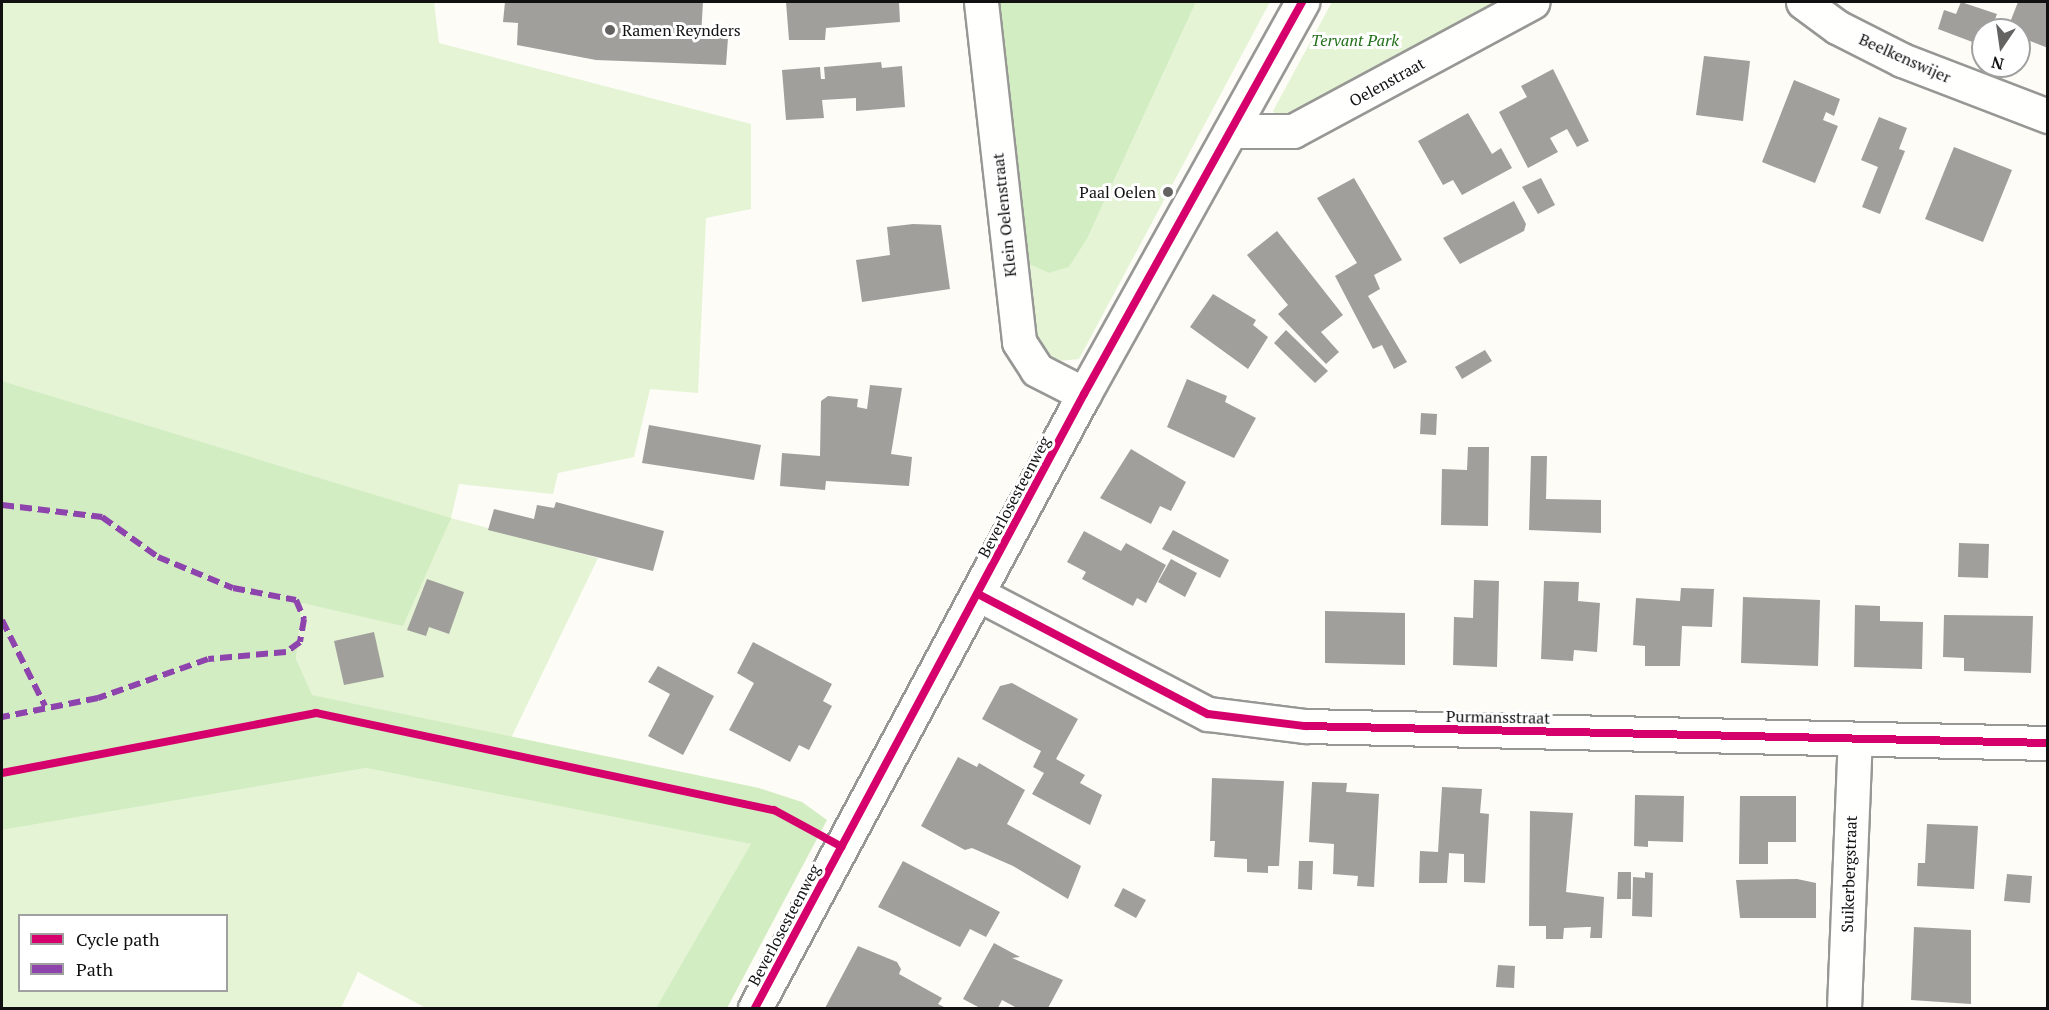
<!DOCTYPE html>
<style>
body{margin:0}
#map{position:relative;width:2049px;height:1010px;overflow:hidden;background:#fdfcf7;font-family:"PT Serif",serif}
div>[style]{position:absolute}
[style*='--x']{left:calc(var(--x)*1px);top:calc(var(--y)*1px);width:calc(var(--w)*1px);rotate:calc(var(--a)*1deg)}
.green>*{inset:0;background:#e4f4d5}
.forest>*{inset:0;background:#d3edc2}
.building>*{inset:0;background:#a19f9c}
.roads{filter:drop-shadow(2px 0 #979795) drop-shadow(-2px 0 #979795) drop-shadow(0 2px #979795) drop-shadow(0 -2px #979795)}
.minor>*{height:33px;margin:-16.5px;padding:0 16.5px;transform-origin:16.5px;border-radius:16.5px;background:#fffffe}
.tertiary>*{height:33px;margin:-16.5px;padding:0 16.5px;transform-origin:16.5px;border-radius:16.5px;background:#fffffe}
.quiet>*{height:6px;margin-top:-3px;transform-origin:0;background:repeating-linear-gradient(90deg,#8e44ad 0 12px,transparent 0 18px)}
.cycleway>*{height:8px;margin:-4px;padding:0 4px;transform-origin:4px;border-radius:4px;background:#d6006c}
.dots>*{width:16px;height:16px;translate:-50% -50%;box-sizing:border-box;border:3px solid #fff;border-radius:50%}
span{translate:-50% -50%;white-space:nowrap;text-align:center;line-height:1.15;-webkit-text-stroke:6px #fff;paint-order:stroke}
.poi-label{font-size:16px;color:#111}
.left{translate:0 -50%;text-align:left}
.right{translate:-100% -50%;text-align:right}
.park-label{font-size:16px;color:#23701a;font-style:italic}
.street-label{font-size:16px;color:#111}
.frame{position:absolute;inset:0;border:3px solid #111;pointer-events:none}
.legend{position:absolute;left:18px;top:914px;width:210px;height:78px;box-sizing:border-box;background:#fff;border:2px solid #a0a0a0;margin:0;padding:8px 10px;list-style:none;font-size:18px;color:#111}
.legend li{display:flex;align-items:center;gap:12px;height:30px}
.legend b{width:30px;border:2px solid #a0a0a0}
.north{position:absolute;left:1971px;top:18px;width:60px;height:60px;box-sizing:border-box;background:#fff;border:2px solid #a0a0a0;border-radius:50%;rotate:193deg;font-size:16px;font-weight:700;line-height:24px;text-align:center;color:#111}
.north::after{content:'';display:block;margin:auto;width:21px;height:27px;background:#646362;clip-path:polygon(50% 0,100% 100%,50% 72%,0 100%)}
</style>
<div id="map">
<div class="green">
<div style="clip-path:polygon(2px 2px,434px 2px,439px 43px,751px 124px,751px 209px,706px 218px,698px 393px,650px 389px,634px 457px,558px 473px,553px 494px,459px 484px,451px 518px,598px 558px,511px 738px,311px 695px,296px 659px,302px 603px,403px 625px,450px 518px,2px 381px)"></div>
<div style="clip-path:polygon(1196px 2px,1270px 2px,1079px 359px,1058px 361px,1041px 353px,1029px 330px,1024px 262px,1049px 273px,1069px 267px,1087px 239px)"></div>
<div style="clip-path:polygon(1332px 2px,1503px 2px,1286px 121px,1278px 119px,1273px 111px)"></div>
<div style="clip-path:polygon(evenodd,366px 768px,752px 844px,656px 1008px,426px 1008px,358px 972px,341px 1008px,2px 1008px,2px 830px,366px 768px,20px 916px,226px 916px,226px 990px,20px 990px,20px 916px)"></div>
</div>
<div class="forest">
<div style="clip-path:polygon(995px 2px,1196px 2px,1087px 239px,1069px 267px,1049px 273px,1024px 262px)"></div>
<div style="clip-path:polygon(2px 381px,451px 518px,403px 626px,302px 603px,296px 659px,312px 695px,759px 788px,802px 802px,827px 820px,727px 1008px,656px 1008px,751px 844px,366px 768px,2px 830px)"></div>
</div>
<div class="building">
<div style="clip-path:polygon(505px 2px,703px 2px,701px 36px,728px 38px,726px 65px,596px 60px,517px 45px,518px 23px,503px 22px)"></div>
<div style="clip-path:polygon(786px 2px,899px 2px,900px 22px,826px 28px,825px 40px,789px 40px)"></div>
<div style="clip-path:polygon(1961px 2px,1997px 14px,1991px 30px,1983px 30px,1983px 46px,1938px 29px,1944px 10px,1956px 14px)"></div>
<div style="clip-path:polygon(2018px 2px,2048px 2px,2048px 48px,2030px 41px,2028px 45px,2019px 41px,2019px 30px,2007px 30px)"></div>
<div style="clip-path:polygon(1704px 56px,1750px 61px,1743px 121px,1696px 115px)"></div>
<div style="clip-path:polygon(881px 62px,882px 68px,902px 66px,905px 107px,856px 111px,856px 98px,822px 100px,824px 118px,786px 120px,782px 70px,820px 67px,821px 79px,825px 79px,824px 67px)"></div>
<div style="clip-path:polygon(1553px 69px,1589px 141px,1577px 147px,1567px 129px,1550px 138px,1558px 152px,1528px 168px,1499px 112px,1527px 97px,1521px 86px)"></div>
<div style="clip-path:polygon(1794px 80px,1840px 99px,1834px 116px,1826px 112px,1823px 120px,1838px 126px,1815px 183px,1762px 162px)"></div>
<div style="clip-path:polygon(1468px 113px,1492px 154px,1501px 148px,1512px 168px,1462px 195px,1453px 180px,1443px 185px,1418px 141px)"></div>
<div style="clip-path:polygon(1879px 117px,1907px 128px,1899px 149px,1905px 151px,1880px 214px,1862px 207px,1878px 167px,1861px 160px)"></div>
<div style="clip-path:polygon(1954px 147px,2012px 170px,1983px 242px,1925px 219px)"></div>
<div style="clip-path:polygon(1354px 178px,1402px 260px,1374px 275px,1380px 289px,1368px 296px,1407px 362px,1394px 369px,1382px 345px,1373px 349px,1335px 276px,1357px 263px,1317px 198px)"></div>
<div style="clip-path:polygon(1541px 178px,1555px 205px,1538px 214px,1522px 187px)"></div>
<div style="clip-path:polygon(1514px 201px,1526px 224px,1524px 231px,1460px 264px,1443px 238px)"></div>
<div style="clip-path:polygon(913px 224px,941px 225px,950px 289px,862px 302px,856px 260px,890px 255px,887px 227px)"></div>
<div style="clip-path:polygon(1277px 231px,1343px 315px,1321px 332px,1339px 352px,1326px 364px,1278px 314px,1288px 305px,1247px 255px)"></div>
<div style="clip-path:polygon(1213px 294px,1256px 320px,1253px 325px,1268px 337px,1248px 369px,1190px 327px)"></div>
<div style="clip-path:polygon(1286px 330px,1328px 371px,1315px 383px,1274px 343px)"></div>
<div style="clip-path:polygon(1485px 350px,1492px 361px,1462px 379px,1455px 367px)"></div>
<div style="clip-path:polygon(1187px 379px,1227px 396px,1225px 402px,1256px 418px,1234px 458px,1167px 427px)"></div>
<div style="clip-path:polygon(870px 385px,902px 388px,891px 454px,912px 457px,909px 486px,826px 481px,825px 490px,780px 486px,782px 453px,820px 456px,821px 401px,828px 396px,858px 399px,857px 407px,867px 409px)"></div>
<div style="clip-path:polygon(1421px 413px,1437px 414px,1436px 435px,1420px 434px)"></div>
<div style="clip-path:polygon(649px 425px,761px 445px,754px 480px,642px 463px)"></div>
<div style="clip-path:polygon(1468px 447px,1489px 447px,1488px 526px,1441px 525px,1442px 469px,1467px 470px)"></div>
<div style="clip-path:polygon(1131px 449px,1186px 482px,1171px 511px,1160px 506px,1151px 524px,1100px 498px)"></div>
<div style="clip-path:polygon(1531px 456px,1547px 456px,1546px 499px,1601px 500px,1601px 533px,1529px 530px)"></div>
<div style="clip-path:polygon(556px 502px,664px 531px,653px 571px,488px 530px,494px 509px,534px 519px,537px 505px,554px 508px)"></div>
<div style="clip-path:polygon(1173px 530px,1229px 560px,1220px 578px,1162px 549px)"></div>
<div style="clip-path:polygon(1084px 531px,1121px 551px,1126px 543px,1166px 565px,1146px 603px,1137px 598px,1133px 606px,1082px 579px,1086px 572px,1067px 562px)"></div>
<div style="clip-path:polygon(1959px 543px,1989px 544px,1988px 578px,1958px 577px)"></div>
<div style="clip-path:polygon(1171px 559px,1197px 573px,1185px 597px,1158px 582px)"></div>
<div style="clip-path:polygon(427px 579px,464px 592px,449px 634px,429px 627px,426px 636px,407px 630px)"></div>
<div style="clip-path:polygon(1474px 580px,1499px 581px,1497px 667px,1453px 665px,1454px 617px,1473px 618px)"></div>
<div style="clip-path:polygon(1544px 581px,1579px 582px,1578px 601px,1600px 603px,1597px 652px,1574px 650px,1573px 661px,1541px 659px)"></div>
<div style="clip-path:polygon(1681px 588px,1714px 589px,1712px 627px,1682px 626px,1680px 666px,1645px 666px,1645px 646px,1633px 645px,1636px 598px,1680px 601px)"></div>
<div style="clip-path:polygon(1743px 597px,1820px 600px,1818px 666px,1741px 663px)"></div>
<div style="clip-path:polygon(1855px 605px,1880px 606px,1880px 621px,1923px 622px,1922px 669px,1854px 667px)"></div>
<div style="clip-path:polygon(1325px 611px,1405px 613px,1405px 665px,1325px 663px)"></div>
<div style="clip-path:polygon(1944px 615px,2033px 616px,2031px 673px,1964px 671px,1964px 658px,1943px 657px)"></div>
<div style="clip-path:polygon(374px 632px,384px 677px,344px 685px,334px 641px)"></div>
<div style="clip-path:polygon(753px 642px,832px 684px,823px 701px,832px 706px,809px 750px,799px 745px,790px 762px,729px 730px,754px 683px,737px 673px)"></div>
<div style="clip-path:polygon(658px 666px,714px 696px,683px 755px,648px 736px,670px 694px,648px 682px)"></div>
<div style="clip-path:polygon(1012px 683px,1078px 719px,1056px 759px,1085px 775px,1080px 783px,1102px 795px,1090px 825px,1032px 794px,1044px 773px,1033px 767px,1041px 751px,982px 719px,1000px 686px)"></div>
<div style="clip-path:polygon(958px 757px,977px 767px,979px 763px,1025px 790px,1007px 824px,1081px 866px,1068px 899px,1013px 866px,972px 848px,965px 850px,921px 826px)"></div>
<div style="clip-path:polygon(1212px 778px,1284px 781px,1279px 866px,1268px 866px,1268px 873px,1247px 872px,1247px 859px,1214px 857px,1215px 841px,1210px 841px)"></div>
<div style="clip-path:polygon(1312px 782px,1347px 783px,1346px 792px,1379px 794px,1374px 887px,1357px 886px,1358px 876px,1333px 874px,1334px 844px,1309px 842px)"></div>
<div style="clip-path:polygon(1442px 787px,1482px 789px,1480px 813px,1489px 814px,1485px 883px,1464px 882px,1464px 854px,1449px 853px,1447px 883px,1419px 883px,1420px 851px,1438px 852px)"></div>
<div style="clip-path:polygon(1635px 795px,1684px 796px,1683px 842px,1648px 841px,1648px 847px,1634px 846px)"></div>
<div style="clip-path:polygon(1740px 796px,1796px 796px,1796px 842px,1768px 842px,1768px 864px,1739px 864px)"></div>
<div style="clip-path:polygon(1530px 811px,1573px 813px,1566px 892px,1604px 897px,1602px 938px,1590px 938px,1591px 927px,1587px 927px,1564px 928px,1563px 939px,1546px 939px,1546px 926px,1529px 926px)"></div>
<div style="clip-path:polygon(1927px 824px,1978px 826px,1974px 889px,1917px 886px,1918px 863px,1925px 863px)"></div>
<div style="clip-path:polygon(903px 861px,1000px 912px,986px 937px,970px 929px,960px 947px,878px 907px)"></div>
<div style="clip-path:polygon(1299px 861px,1313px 861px,1312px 890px,1298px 889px)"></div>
<div style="clip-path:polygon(1618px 872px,1631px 872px,1631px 899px,1617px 899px)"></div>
<div style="clip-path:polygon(1645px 872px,1653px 873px,1652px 917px,1632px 916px,1633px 877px,1645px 878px)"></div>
<div style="clip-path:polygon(2007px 874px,2032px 876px,2030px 903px,2004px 901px)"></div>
<div style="clip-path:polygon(1797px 879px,1816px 883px,1816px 918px,1740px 918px,1736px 880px)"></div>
<div style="clip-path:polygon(1123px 888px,1146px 900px,1136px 918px,1114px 906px)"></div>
<div style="clip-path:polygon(1914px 927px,1971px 930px,1971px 1004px,1911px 1000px)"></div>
<div style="clip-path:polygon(994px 943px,1020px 957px,1012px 958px,1063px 980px,1048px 1008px,1017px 1008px,1002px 1000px,998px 1008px,980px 1008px,963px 999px)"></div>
<div style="clip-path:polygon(858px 946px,897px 962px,901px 969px,899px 974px,942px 998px,938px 1004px,946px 1008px,825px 1008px)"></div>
<div style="clip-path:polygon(1498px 965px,1515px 966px,1514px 988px,1496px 987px)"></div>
</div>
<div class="roads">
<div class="minor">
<div style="--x:981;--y:2;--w:342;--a:83.6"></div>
<div style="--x:1019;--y:342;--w:33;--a:57"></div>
<div style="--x:1037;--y:370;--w:53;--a:27.1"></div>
<div style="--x:1803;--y:2;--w:42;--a:36.3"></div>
<div style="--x:1837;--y:27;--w:73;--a:26.9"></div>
<div style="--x:1902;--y:60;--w:156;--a:21"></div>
<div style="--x:1233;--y:131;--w:60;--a:0"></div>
<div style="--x:1293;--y:131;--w:272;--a:-28.3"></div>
<div style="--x:978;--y:594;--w:259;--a:27.6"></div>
<div style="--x:1208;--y:714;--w:98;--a:7.1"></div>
<div style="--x:1305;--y:726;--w:743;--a:1.31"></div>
<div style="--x:1844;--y:1008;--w:269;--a:-87.7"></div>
</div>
<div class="tertiary">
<div style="--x:755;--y:1008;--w:697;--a:-61.82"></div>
<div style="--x:1084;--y:394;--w:449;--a:-60.9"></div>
</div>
</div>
<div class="quiet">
<div style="--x:2;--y:505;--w:101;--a:6.8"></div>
<div style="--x:102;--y:517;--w:69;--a:35.5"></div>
<div style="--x:158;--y:557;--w:81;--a:22.5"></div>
<div style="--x:233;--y:588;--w:64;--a:10.8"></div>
<div style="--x:296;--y:600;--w:21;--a:67"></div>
<div style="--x:304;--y:619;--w:23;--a:100"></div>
<div style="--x:300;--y:642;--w:17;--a:144"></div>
<div style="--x:286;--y:652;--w:78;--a:174.9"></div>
<div style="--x:208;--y:659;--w:117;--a:160.5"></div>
<div style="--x:98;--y:698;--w:98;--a:168.8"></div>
<div style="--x:2;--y:620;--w:96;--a:63.4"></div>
</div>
<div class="cycleway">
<div style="--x:978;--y:594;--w:259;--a:27.6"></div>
<div style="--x:1208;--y:714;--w:98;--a:7.1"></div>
<div style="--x:1305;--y:726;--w:743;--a:1.31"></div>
<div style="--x:2;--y:773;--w:320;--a:-10.8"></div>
<div style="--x:316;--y:713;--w:468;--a:12"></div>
<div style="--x:774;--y:810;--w:77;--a:28.6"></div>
<div style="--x:755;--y:1008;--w:697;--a:-61.82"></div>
<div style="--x:1084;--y:394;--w:449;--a:-60.9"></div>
</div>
<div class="dots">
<div style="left:610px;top:30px;background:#646362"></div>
<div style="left:1168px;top:192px;background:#646362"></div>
</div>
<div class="poi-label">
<span class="left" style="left:622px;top:30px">Ramen Reynders</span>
<span class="right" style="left:1156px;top:192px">Paal Oelen</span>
</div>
<div class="park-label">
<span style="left:1355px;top:40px">Tervant Park</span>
</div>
<div class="street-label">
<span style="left:1905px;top:58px;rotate:24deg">Beelkenswijer</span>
<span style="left:1387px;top:82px;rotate:-29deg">Oelenstraat</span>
<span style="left:1004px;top:215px;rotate:-96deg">Klein Oelenstraat</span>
<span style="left:1014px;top:497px;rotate:-62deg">Beverlosesteenweg</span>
<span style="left:1498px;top:717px;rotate:1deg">Purmansstraat</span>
<span style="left:1849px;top:874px;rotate:-88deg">Suikerbergstraat</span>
<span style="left:784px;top:925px;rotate:-62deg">Beverlosesteenweg</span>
</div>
<div class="frame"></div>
<ul class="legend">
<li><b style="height:8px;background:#d6006c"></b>Cycle path</li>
<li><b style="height:8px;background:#8e44ad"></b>Path</li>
</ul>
<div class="north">N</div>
</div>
